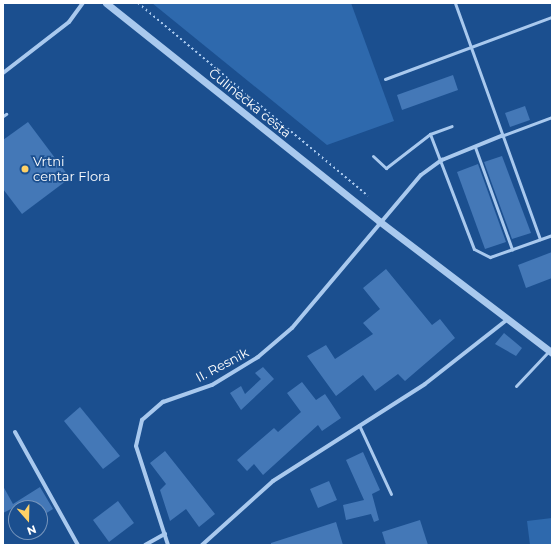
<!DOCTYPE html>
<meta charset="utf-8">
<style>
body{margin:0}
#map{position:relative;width:555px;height:548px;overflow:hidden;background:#1b4f8f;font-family:Montserrat,sans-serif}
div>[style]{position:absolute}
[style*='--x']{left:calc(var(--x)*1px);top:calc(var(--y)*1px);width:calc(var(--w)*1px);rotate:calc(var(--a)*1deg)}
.green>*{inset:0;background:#2e69ad}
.building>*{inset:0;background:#4478b7}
.path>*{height:2px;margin-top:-1px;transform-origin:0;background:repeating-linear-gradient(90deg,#a9c9ee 0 2px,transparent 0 5px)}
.service>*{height:3px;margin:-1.5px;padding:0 1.5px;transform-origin:1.5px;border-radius:1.5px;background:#a9c9ee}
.minor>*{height:4px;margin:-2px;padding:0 2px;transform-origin:2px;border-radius:2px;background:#a9c9ee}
.tertiary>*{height:7px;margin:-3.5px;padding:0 3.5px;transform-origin:3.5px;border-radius:3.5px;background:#a9c9ee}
.dots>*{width:11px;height:11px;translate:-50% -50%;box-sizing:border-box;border:2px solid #1b4f8f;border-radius:50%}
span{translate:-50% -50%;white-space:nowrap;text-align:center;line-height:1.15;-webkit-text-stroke:3.5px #1b4f8f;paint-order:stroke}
.street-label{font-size:13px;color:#fff}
.poi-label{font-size:13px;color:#fff}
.left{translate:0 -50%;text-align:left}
.frame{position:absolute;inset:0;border:4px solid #fff;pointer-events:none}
.north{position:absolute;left:8px;top:500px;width:40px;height:40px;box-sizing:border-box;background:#1b4f8f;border:1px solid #7695bc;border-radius:50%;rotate:160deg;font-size:11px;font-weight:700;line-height:16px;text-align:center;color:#fff}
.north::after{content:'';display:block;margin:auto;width:14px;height:18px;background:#ffd166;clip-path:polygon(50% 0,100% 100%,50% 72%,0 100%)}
</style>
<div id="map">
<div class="green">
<div style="clip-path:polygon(152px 3px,351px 3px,394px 121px,327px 145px)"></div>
<div style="clip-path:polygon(552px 518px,552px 545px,530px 545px,527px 521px)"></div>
</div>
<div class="building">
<div style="clip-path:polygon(453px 75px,458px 90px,402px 110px,397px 95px)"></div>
<div style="clip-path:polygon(525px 106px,530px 120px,510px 127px,505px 113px)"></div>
<div style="clip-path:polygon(28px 122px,70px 178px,22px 214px,3px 189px,3px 140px)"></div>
<div style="clip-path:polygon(502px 156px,531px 233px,512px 239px,484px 162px)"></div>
<div style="clip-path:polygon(478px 164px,506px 242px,485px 249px,457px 172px)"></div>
<div style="clip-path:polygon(552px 252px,552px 278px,526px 288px,518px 265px)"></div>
<div style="clip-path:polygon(386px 269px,432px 325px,440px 319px,455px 338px,405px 381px,398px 374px,375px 391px,363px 375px,336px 396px,307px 356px,326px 345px,335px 359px,373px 334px,363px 323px,380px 309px,363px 288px)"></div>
<div style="clip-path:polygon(504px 333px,522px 348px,516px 356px,495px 344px)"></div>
<div style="clip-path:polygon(263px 367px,274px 379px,241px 410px,230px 393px,241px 386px,245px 394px,261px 379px,255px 373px)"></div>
<div style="clip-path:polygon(302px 382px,316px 400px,325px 394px,341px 418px,322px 431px,318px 425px,263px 475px,254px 464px,247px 471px,237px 460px,274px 428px,278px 432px,301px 412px,287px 393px)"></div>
<div style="clip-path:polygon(80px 407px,120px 456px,103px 469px,64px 421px)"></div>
<div style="clip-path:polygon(165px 451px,215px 514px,199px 527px,186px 509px,170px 521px,160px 490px,166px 484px,150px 463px)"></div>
<div style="clip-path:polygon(363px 452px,380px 490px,372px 494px,379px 520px,374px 522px,371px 514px,346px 520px,343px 505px,364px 500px,346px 460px)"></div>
<div style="clip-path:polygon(329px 481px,337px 500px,318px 508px,310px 489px)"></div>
<div style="clip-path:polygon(3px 486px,13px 504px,40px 487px,53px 509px,40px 517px,40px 508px,13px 508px,3px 513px)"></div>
<div style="clip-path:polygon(118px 501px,134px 523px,109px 542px,93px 520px)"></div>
<div style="clip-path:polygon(420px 520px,428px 545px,386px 545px,382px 532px)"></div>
<div style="clip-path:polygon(336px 522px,343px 545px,271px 545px,271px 543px)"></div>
</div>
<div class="path">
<div style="--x:138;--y:3;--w:300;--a:40"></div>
</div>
<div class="service">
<div style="--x:455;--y:3;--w:251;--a:70.2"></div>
<div style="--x:385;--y:79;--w:178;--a:-20.4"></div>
<div style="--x:3;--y:116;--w:4;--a:-34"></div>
<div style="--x:430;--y:134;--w:123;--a:69.1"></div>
<div style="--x:474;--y:249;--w:18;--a:27"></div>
<div style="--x:490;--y:257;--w:66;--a:-19.5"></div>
<div style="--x:501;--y:136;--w:54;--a:-20.4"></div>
<div style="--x:475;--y:147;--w:109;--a:70.1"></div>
<div style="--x:373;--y:156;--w:18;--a:43"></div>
<div style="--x:386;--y:168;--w:56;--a:-37.7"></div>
<div style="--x:430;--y:134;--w:23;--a:-20"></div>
<div style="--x:516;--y:386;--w:48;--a:-46.7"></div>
<div style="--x:359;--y:425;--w:76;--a:65.1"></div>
</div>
<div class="minor">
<div style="--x:3;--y:73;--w:83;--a:-37.7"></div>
<div style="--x:69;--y:22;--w:24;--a:-54"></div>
<div style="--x:15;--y:432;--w:129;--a:60.9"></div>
<div style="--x:145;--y:545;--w:23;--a:-29"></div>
<div style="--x:168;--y:545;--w:104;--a:-107.9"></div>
<div style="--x:136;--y:446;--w:27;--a:-77"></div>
<div style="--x:142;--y:420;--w:28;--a:-41"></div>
<div style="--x:163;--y:402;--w:52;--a:-19.1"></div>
<div style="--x:212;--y:385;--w:54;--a:-31.3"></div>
<div style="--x:258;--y:357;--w:45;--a:-40.5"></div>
<div style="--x:292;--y:328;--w:200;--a:-49.9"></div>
<div style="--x:421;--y:175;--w:26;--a:-36"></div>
<div style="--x:442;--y:160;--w:64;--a:-22.1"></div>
<div style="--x:202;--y:545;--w:96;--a:-42"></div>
<div style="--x:273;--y:481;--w:180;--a:-32.5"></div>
<div style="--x:425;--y:384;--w:105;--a:-38.1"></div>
</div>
<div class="tertiary">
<div style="--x:106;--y:3;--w:349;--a:38.6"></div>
<div style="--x:379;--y:221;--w:218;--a:37.3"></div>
</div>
<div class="dots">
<div style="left:25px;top:169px;background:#ffd166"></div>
</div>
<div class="street-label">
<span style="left:250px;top:103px;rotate:39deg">Čulinečka cesta</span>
<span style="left:222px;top:365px;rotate:-28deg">II. Resnik</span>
</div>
<div class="poi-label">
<span class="left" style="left:33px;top:169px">Vrtni<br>centar Flora</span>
</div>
<div class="frame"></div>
<div class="north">N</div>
</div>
